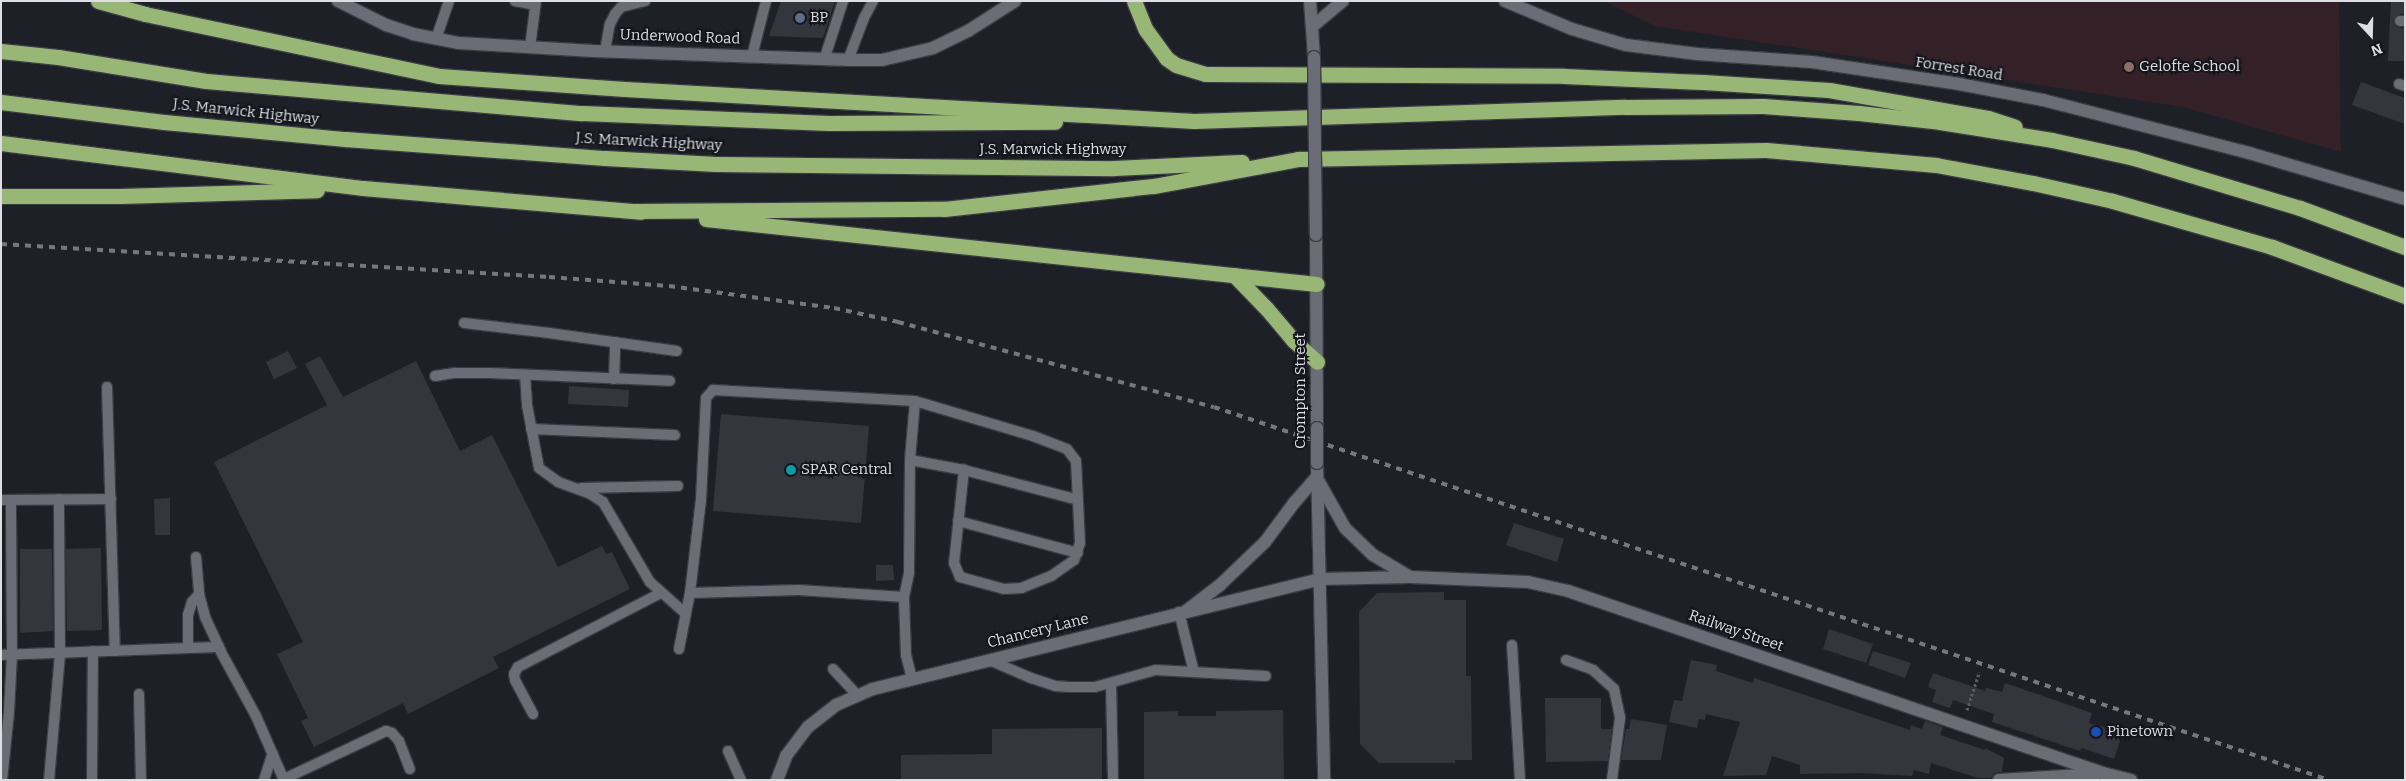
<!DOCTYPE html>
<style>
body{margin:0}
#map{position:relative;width:2406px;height:781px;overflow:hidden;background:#1e2027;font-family:Bitter,serif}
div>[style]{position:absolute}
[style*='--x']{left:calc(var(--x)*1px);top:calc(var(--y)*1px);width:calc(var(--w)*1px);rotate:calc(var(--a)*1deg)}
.education>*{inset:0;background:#342127}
.building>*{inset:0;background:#34363e}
.path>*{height:3px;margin-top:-1.5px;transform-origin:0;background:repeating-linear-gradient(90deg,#5b5d63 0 2.5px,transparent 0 5px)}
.roads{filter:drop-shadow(1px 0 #3b3c43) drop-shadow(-1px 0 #3b3c43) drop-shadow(0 1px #3b3c43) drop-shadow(0 -1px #3b3c43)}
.service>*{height:10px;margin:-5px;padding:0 5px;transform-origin:5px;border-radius:5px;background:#6b6d76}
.minor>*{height:12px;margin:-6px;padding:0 6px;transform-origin:6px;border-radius:6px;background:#6b6d76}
.tertiary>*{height:12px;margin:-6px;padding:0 6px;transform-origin:6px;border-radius:6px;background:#6b6d76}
.motorway>*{height:15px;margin:-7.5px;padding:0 7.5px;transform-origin:7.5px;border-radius:7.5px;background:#98b776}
.rail>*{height:4px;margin-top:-2px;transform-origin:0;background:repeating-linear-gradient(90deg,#77787e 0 6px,transparent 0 12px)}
.bridges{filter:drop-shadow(1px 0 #3b3c43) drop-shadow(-1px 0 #3b3c43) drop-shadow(0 1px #3b3c43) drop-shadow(0 -1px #3b3c43)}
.tertiary-bridge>*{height:12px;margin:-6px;padding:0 6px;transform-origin:6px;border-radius:6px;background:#6b6d76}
.dots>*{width:14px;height:14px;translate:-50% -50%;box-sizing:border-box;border:2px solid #15161d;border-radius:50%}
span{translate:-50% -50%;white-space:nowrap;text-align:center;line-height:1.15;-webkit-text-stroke:4px #15161d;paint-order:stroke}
.poi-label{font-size:15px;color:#dedfe4}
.left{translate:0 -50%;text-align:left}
.street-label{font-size:15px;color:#dedfe4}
.frame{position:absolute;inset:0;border:2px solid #dedfe4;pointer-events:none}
.north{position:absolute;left:2346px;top:10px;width:50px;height:50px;-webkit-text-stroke:4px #15161d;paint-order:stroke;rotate:159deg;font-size:14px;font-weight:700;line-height:20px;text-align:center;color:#dedfe4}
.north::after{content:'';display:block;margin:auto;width:18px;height:22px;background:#dedfe4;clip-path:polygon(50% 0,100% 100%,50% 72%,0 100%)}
</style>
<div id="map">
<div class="education">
<div style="clip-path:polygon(1604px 1px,2339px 1px,2341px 152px,2183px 107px,1655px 26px)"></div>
</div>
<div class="building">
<div style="clip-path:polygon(781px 1px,835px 1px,823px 38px,769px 36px)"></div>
<div style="clip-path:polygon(2391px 1px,2405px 1px,2405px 14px,2397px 15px,2393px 21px,2396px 27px,2405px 28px,2405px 61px,2388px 61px)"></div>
<div style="clip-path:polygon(2361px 82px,2405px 98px,2405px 124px,2352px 105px)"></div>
<div style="clip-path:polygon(288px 351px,297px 368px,274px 379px,266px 362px)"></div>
<div style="clip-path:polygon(320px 356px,343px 397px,416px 361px,460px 451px,492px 435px,558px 567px,602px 546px,606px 554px,612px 552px,630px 589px,493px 657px,499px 668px,408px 714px,403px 703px,314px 747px,301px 721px,308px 718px,277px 654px,303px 642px,214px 462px,327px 405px,305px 364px)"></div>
<div style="clip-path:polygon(569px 386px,629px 390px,628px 407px,568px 404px)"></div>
<div style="clip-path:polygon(721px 414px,869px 426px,861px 523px,713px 511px)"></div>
<div style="clip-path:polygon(170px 498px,170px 535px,155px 535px,154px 499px)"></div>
<div style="clip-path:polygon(1514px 523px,1564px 539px,1557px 562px,1506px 545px)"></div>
<div style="clip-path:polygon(101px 548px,102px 630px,67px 631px,66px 549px)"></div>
<div style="clip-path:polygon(20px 549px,52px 549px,53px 631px,20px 633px)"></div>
<div style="clip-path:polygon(876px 565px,893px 565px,894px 580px,876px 581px)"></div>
<div style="clip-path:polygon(1444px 592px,1444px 600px,1466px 600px,1466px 676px,1471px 676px,1472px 760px,1455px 760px,1455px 763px,1379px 763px,1360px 744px,1359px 612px,1377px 593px)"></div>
<div style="clip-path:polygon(1829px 629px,1873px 644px,1866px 663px,1823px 649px)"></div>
<div style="clip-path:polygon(1873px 651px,1911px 663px,1905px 678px,1868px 665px)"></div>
<div style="clip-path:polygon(1691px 660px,1717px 665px,1716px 671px,1753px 683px,1754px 678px,1910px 730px,1911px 725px,1922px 729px,1925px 721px,1943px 727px,1940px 735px,1985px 750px,1985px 748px,2004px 758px,2002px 772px,1995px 773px,1991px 778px,1978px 778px,1931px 763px,1929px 774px,1914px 770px,1912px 776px,1862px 773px,1800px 774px,1800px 765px,1772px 756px,1766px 775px,1723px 776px,1740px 722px,1706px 714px,1705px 720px,1699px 719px,1697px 728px,1669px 722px,1674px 700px,1682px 701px)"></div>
<div style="clip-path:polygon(1933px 673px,1985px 691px,1986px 688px,2002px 692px,2005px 683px,2092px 713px,2089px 723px,2118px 731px,2117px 734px,2122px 735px,2114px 759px,2082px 748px,2080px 751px,1992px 722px,1994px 714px,1953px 700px,1950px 708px,1932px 702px,1936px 690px,1928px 687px)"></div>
<div style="clip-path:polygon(1545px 698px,1601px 698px,1601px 729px,1612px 729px,1608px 761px,1546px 762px)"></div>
<div style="clip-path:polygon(1283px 710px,1284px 780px,1144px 780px,1144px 712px,1178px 711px,1178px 716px,1216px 716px,1216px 711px)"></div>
<div style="clip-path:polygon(1631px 719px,1667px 725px,1661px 760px,1621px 760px,1626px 729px,1629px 729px)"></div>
<div style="clip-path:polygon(1102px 728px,1102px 780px,901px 780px,901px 755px,992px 754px,992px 729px)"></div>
</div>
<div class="path">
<div style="--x:1967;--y:710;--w:40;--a:-72"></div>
</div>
<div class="roads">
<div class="service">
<div style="--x:515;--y:1;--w:20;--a:11"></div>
<div style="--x:2400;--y:21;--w:5;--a:0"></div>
<div style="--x:436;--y:39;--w:40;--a:-71.1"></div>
<div style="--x:530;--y:47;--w:46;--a:-82.6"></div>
<div style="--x:605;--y:51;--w:27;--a:-80"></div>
<div style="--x:610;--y:24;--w:11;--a:-63"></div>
<div style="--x:615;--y:14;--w:9;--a:-49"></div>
<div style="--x:621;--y:7;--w:25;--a:-14"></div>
<div style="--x:752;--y:56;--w:57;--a:-75.7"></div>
<div style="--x:824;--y:60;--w:62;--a:-72.1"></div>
<div style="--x:848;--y:60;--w:45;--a:-69.1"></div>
<div style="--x:864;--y:18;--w:19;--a:-62"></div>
<div style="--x:2399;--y:84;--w:6;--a:18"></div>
<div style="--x:464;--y:323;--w:86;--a:6.7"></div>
<div style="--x:549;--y:333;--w:129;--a:8"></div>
<div style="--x:525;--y:375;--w:30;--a:86"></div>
<div style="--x:527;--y:405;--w:64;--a:79.2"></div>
<div style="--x:539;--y:468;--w:24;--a:36"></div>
<div style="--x:558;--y:482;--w:33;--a:20"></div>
<div style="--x:589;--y:493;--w:17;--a:33"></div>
<div style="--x:603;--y:502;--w:93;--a:59.6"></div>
<div style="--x:650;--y:582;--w:48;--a:41.6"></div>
<div style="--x:435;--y:376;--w:20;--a:-9"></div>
<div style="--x:455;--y:373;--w:35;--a:0"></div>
<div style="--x:490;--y:373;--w:180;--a:2.5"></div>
<div style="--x:614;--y:379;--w:37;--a:-88"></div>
<div style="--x:107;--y:387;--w:264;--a:88.3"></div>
<div style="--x:531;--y:429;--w:144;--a:2.4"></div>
<div style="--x:910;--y:460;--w:55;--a:10.5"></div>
<div style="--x:964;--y:470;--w:118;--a:14.7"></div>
<div style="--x:581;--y:488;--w:97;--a:-1.2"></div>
<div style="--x:1;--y:500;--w:110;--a:-0.5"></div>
<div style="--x:958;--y:521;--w:124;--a:14.9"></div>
<div style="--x:196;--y:557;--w:37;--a:85"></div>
<div style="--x:199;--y:594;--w:24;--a:75"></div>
<div style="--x:205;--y:617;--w:38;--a:65"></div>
<div style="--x:221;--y:652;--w:73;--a:61.3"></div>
<div style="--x:256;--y:716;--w:70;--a:66.4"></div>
<div style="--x:690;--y:593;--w:94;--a:-83.3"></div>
<div style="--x:701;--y:500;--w:102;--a:-87.2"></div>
<div style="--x:706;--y:398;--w:11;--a:-49"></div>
<div style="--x:713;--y:390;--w:202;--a:3.1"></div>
<div style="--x:915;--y:401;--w:123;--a:16.5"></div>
<div style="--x:1033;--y:436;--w:36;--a:21"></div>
<div style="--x:1067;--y:449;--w:15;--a:53"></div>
<div style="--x:1076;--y:461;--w:82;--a:87.2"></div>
<div style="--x:1080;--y:543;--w:18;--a:109"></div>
<div style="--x:1074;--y:560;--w:28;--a:145"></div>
<div style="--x:1051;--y:576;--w:31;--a:158"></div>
<div style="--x:1022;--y:588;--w:18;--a:177"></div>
<div style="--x:1004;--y:589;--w:46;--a:-164.7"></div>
<div style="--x:960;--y:577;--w:15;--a:-113"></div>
<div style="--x:954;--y:563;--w:94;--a:-83.9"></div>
<div style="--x:1179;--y:612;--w:62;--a:76"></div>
<div style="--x:1512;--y:645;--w:135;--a:86.6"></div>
<div style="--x:188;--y:648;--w:33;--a:-90"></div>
<div style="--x:188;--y:615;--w:14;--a:-73"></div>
<div style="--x:192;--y:602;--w:11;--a:-49"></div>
<div style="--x:679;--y:649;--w:57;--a:-78.9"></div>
<div style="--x:690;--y:593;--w:109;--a:-1.6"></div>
<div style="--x:799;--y:590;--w:105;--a:3.8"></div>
<div style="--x:1;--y:655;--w:218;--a:-2.1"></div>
<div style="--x:989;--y:660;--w:46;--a:23.2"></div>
<div style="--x:1031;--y:678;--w:25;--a:18"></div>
<div style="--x:1055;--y:686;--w:14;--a:4"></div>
<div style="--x:1069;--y:687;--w:26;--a:0"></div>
<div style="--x:1095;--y:687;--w:63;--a:-15.6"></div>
<div style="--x:1156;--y:670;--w:110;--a:3.1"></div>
<div style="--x:1566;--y:660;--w:29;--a:20"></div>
<div style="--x:1593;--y:670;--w:28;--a:42"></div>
<div style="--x:1614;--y:689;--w:30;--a:78"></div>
<div style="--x:1620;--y:718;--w:63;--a:97.4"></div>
<div style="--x:833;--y:669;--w:35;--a:47"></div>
<div style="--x:912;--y:679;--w:25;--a:-104"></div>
<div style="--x:906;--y:655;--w:58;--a:-92"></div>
<div style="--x:904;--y:597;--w:25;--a:-78"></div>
<div style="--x:909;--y:573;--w:113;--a:-89.5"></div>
<div style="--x:910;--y:460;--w:59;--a:-85.2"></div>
<div style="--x:1111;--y:683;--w:97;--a:88.8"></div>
<div style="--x:139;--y:694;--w:86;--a:88.7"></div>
<div style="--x:533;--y:714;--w:38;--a:-118"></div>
<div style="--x:515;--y:680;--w:6;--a:-99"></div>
<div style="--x:514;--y:674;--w:8;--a:-60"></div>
<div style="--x:518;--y:667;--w:161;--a:-27.4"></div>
<div style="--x:728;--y:751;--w:32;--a:66"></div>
<div style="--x:284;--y:779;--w:113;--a:-25.2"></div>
<div style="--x:386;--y:731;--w:6;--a:18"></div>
<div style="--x:392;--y:733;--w:11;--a:49"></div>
<div style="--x:399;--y:741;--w:30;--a:69"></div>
<div style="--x:2;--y:780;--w:68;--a:-84.1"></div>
<div style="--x:9;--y:712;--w:58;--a:-87"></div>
<div style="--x:12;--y:654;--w:154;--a:-90.4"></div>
<div style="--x:49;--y:780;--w:127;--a:-85"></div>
<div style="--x:60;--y:653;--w:154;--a:-90.4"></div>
<div style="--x:92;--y:780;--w:129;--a:-89.6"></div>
<div style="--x:264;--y:780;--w:28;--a:-72"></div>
</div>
<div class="minor">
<div style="--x:338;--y:1;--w:54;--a:26.6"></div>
<div style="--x:386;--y:25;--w:28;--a:18"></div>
<div style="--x:413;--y:34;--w:47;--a:11.1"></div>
<div style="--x:459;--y:43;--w:135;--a:3.4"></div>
<div style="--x:594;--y:51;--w:254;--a:2"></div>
<div style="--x:848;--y:60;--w:34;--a:0"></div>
<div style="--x:882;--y:60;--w:52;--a:-13.2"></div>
<div style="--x:933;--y:48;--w:39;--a:-26"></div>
<div style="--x:968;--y:31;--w:56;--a:-32.6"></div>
<div style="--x:777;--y:780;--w:26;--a:-69"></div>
<div style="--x:786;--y:756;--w:36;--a:-53"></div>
<div style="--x:808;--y:727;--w:36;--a:-38"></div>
<div style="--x:836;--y:705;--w:40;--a:-23.4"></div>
<div style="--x:873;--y:689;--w:460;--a:-13.8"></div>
<div style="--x:1320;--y:579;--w:90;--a:-1.3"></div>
<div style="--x:1410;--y:577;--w:118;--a:2.4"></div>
<div style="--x:1528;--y:582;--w:41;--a:12.7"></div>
<div style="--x:1568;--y:591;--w:565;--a:18.79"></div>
<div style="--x:2103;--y:773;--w:29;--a:14"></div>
<div style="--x:1999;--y:780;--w:97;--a:-3.5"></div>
</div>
<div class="tertiary">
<div style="--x:1310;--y:1;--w:56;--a:85.9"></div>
<div style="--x:1505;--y:1;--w:73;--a:22.7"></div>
<div style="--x:1572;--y:29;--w:56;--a:16.5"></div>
<div style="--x:1626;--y:45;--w:72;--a:7.2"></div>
<div style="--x:1697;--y:54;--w:115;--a:4"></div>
<div style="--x:1812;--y:62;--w:149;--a:8.5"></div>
<div style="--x:1959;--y:84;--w:86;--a:10.8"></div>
<div style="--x:2043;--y:100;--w:213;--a:14.4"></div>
<div style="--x:2249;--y:153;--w:163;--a:16.4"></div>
<div style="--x:1313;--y:26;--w:39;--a:-40"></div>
<div style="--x:1316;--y:235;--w:193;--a:89.7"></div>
<div style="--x:1317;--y:463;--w:317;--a:88.7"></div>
<div style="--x:1319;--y:482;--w:53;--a:60.5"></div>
<div style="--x:1345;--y:528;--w:39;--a:44"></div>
<div style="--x:1373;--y:555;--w:43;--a:30.7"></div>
<div style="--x:1186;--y:611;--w:43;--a:-37.4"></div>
<div style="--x:1220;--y:585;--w:62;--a:-43.7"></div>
<div style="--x:1265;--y:542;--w:49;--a:-53.4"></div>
<div style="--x:1294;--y:503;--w:35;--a:-49"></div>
</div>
<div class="motorway">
<div style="--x:98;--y:1;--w:49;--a:15.5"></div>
<div style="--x:145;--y:14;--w:300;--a:11.9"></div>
<div style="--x:439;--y:76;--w:186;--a:4"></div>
<div style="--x:625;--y:89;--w:570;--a:3.22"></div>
<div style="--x:1194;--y:121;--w:431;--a:-1.9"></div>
<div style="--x:1625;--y:107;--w:138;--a:-0.4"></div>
<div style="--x:1763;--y:106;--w:96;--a:4.2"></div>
<div style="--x:1859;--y:113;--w:81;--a:6.3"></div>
<div style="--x:1940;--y:122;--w:113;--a:9.1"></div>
<div style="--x:2052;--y:140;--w:84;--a:12.4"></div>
<div style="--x:2134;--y:158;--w:173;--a:16.8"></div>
<div style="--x:2300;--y:208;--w:112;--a:20.4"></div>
<div style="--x:1134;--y:1;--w:31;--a:68"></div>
<div style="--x:1146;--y:30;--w:34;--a:54"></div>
<div style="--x:1166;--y:58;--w:12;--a:35"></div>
<div style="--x:1176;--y:65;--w:31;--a:17"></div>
<div style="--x:1206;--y:74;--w:358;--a:0.3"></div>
<div style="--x:1564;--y:76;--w:139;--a:2.5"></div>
<div style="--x:1703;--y:82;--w:126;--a:3.6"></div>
<div style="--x:1829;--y:90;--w:161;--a:10"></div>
<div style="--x:1988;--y:118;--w:28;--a:18"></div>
<div style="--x:1;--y:51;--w:57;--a:6"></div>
<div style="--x:58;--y:57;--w:150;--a:9.2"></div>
<div style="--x:206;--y:81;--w:377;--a:4.9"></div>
<div style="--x:582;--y:113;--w:247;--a:2.3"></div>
<div style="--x:829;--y:123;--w:226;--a:-0.3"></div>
<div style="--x:1;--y:102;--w:164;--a:7"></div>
<div style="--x:164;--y:122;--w:182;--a:5.4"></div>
<div style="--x:345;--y:139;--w:261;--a:4.2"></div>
<div style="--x:605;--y:158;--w:111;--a:3.1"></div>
<div style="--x:716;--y:164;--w:398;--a:0.6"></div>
<div style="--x:1114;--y:168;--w:128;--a:-2.7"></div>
<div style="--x:1;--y:143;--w:365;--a:7.1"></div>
<div style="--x:363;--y:188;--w:279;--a:4.9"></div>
<div style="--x:1;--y:196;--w:119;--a:0"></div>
<div style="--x:120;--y:196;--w:197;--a:-1.7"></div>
<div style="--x:632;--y:211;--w:312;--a:-0.4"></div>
<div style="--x:944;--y:209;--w:211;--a:-6.3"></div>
<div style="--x:1154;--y:186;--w:147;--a:-10.6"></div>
<div style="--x:1298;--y:159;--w:468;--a:-1.1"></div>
<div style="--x:1766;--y:150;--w:171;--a:5"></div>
<div style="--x:1936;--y:165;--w:99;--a:10.5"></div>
<div style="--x:2033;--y:183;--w:82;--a:12.7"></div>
<div style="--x:2113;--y:201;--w:166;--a:16.1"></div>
<div style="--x:2272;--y:247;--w:142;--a:20.2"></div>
<div style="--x:706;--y:219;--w:614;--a:6.07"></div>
<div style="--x:1234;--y:275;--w:47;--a:45.9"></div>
<div style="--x:1267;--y:309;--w:42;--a:49.8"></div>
<div style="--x:1294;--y:341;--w:31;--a:42"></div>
</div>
</div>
<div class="rail">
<div style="--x:1;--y:244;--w:549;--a:3.45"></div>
<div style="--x:549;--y:277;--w:120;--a:4.3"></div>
<div style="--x:669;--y:286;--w:166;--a:7.6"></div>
<div style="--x:834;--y:308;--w:66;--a:12.3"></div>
<div style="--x:898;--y:322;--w:327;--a:15.1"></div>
<div style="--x:1214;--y:407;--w:1176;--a:18.5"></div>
</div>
<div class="bridges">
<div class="tertiary-bridge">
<div style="--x:1314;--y:57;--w:178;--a:89.4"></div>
<div style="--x:1317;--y:463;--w:35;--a:-90"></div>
</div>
</div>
<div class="dots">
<div style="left:800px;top:18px;background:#5c6f8a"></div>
<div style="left:2129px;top:67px;background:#8d6e63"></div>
<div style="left:791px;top:470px;background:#0f9aa8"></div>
<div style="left:2096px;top:732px;background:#1a4fb4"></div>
</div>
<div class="poi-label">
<span class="left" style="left:810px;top:18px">BP</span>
<span class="left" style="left:2139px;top:67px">Gelofte School</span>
<span class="left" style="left:801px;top:470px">SPAR Central</span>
<span class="left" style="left:2107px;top:732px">Pinetown</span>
</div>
<div class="street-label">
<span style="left:680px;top:37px;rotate:2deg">Underwood Road</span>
<span style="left:1959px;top:69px;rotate:9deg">Forrest Road</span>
<span style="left:246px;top:112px;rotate:6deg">J.S. Marwick Highway</span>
<span style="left:649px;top:142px;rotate:3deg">J.S. Marwick Highway</span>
<span style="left:1053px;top:150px">J.S. Marwick Highway</span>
<span style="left:1301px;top:391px;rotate:-90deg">Crompton Street</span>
<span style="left:1038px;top:631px;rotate:-14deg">Chancery Lane</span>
<span style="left:1736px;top:631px;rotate:19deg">Railway Street</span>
</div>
<div class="frame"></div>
<div class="north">N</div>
</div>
